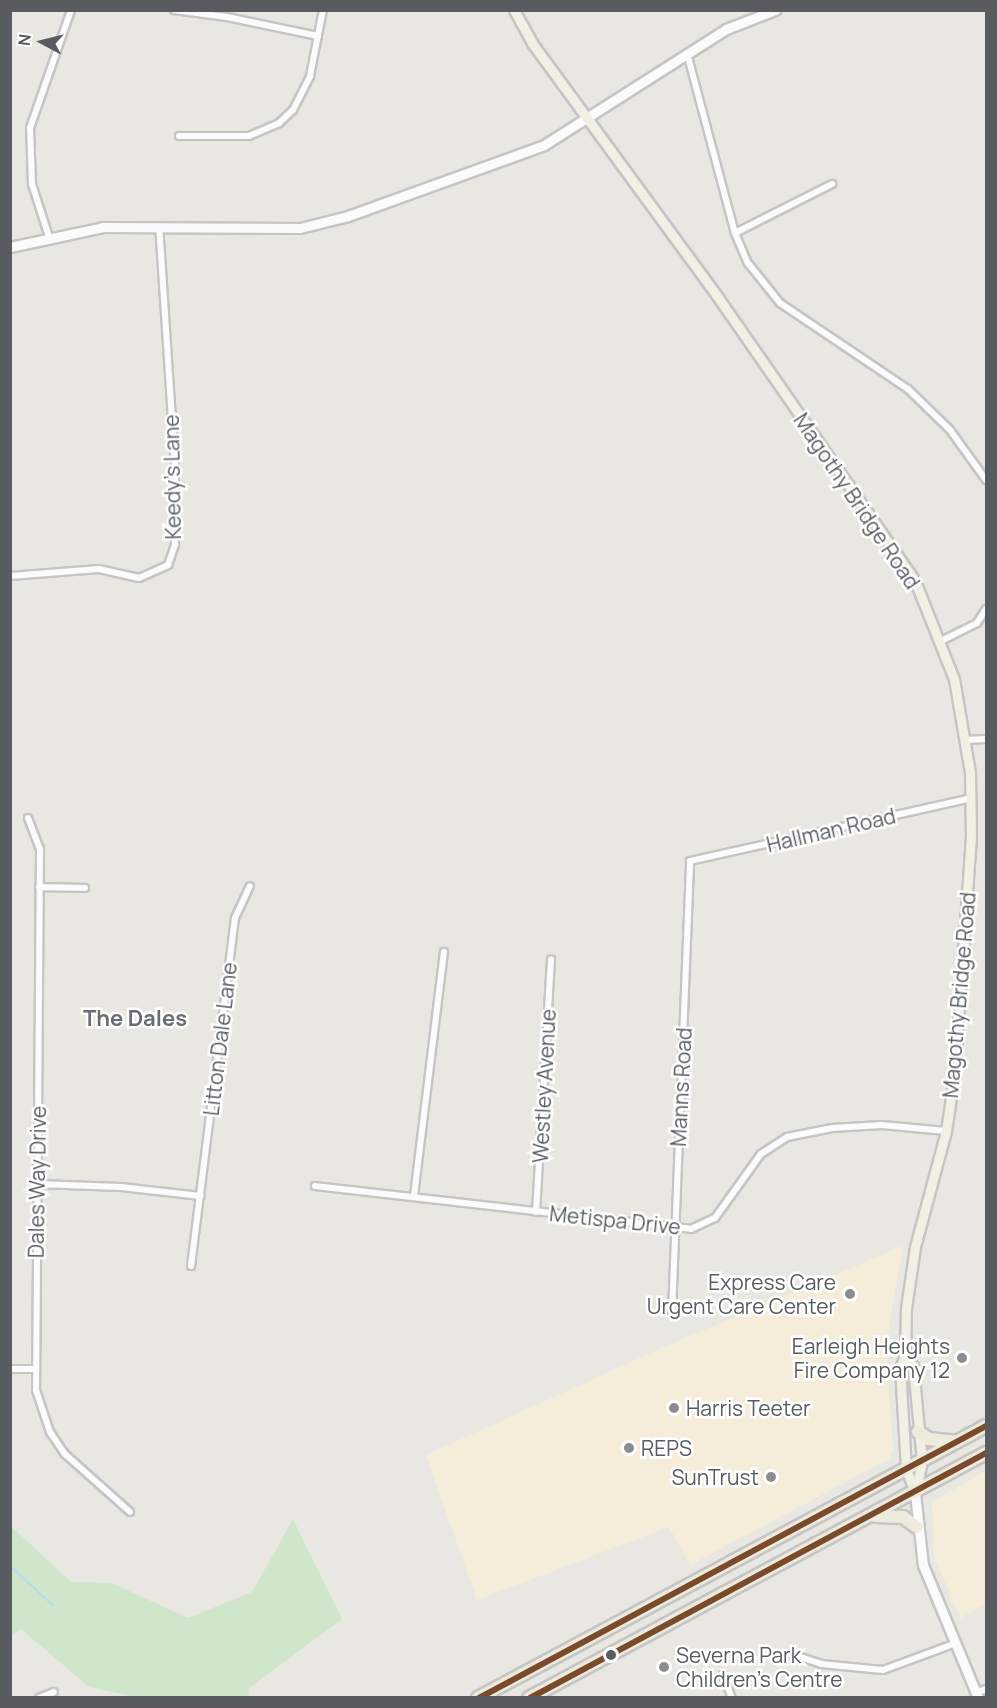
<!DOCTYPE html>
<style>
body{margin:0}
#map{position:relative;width:997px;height:1708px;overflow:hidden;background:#e9e7e2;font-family:Manrope,sans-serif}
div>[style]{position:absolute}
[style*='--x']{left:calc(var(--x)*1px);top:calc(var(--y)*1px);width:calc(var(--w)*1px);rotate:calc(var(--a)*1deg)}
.commercial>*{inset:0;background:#f5edd9}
.green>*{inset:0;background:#d0e6cb}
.stream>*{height:2px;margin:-1px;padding:0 1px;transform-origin:1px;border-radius:1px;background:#b3ddf6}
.roads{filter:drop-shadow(2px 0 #c5c5c5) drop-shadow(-2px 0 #c5c5c5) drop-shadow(0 2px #c5c5c5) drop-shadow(0 -2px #c5c5c5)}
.street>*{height:6px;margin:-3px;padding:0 3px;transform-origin:3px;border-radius:3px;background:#fcfbfb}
.secondary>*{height:9px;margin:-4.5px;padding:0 4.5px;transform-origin:4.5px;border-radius:4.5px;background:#fcfbfb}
.primary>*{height:9px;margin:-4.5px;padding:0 4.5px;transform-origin:4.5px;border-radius:4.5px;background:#f2efe5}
.highway>*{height:12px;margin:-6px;padding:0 6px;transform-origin:6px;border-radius:6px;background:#eeeade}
.bus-1>*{height:6px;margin:-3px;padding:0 3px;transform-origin:3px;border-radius:3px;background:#7a4b2a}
.dots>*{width:16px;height:16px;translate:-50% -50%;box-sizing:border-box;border:3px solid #fff;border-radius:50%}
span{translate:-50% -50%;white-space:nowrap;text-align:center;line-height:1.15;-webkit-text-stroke:5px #fff;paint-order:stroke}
.street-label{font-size:21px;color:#585c61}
.poi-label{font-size:21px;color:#585c61}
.right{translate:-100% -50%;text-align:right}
.left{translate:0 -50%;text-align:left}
.neighbourhood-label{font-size:22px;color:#696e73;font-weight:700}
.frame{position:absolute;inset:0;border:12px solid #585c61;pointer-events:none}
.north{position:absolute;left:12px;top:12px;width:60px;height:60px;-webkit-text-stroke:4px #fff;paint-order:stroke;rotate:277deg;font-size:16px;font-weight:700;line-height:24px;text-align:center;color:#585c61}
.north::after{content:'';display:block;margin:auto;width:21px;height:27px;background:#585c61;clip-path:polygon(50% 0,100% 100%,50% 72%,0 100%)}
</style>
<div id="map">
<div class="commercial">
<div style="clip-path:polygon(903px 1246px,886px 1344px,893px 1449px,889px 1459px,690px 1565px,669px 1527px,477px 1600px,426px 1455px,659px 1349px)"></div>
<div style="clip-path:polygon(986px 1471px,986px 1604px,960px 1618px,934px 1556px,932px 1502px)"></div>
</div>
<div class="green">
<div style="clip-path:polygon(293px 1519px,342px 1619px,248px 1689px,249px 1697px,136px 1697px,89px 1687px,21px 1629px,11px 1635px,11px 1526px,71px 1582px,112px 1583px,188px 1618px,252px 1592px)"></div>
</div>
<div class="stream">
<div style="--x:10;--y:1566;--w:59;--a:42.3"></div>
</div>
<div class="roads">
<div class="street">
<div style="--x:174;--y:10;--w:53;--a:7.5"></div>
<div style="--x:227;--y:17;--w:93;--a:11.8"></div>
<div style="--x:687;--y:53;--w:186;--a:75.1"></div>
<div style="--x:735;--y:233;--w:33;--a:67"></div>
<div style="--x:748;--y:263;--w:51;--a:51.3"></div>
<div style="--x:780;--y:303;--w:154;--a:33.9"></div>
<div style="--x:908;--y:389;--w:59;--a:44.3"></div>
<div style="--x:950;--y:430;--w:62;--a:54.2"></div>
<div style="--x:179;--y:136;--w:70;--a:0"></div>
<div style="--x:249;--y:136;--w:33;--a:-23"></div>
<div style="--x:279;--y:123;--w:19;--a:-43"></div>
<div style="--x:293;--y:110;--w:38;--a:-63"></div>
<div style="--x:310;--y:76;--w:67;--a:-78.9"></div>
<div style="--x:735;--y:233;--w:109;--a:-26.8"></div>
<div style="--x:49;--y:237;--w:56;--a:-107.8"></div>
<div style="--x:32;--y:184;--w:56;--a:-92"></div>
<div style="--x:30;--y:128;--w:125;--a:-70.8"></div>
<div style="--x:10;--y:576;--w:89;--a:-4.5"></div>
<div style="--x:99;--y:569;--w:41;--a:12.7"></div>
<div style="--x:139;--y:578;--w:32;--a:-24"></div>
<div style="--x:168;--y:565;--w:21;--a:-71"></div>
<div style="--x:175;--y:545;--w:80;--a:-90"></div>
<div style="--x:175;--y:465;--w:239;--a:-93.8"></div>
<div style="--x:941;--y:641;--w:40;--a:-26.6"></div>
<div style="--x:977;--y:623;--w:17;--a:-57"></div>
<div style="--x:966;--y:740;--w:20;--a:-3"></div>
<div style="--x:28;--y:818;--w:33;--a:69"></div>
<div style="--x:40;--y:849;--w:541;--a:90.42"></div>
<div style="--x:36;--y:1390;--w:44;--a:71.6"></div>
<div style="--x:50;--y:1432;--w:27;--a:56"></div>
<div style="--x:65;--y:1454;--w:87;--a:41.7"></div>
<div style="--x:39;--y:887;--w:46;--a:1.2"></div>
<div style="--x:37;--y:1184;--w:84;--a:2"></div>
<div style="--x:121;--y:1187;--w:80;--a:6.5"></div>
<div style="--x:315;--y:1186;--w:378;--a:6.5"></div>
<div style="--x:691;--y:1229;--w:26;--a:-25"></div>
<div style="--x:715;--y:1218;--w:79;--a:-54.3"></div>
<div style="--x:761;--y:1154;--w:31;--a:-33"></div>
<div style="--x:787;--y:1137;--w:46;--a:-11.3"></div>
<div style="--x:832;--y:1128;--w:50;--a:-3.4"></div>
<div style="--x:882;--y:1125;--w:64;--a:5.4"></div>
<div style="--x:414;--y:1196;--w:246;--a:-83"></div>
<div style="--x:536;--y:1212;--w:253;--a:-86.6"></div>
<div style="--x:191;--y:1266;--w:351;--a:-82.8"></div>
<div style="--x:235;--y:918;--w:35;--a:-65"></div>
<div style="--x:672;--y:1313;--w:452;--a:-87.7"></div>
<div style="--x:690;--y:861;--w:288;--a:-12.6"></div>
<div style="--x:10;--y:1369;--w:24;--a:0"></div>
<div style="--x:788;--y:1653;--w:35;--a:18"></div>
<div style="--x:821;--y:1664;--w:62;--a:5.5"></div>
<div style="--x:883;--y:1670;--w:78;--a:-20.3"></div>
<div style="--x:723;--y:1675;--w:25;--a:69"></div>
<div style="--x:976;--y:1693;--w:11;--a:-22"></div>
<div style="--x:39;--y:1698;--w:16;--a:-22"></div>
</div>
<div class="secondary">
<div style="--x:10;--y:247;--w:95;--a:-12.1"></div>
<div style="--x:103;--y:227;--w:197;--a:0.3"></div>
<div style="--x:300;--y:228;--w:49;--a:-14"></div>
<div style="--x:348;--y:216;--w:208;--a:-19.9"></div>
<div style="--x:544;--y:145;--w:216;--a:-32.5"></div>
<div style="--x:726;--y:29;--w:53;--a:-21.2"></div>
<div style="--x:915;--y:1493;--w:72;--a:83.7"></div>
<div style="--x:923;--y:1565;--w:144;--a:67.5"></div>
</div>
<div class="primary">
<div style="--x:514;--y:10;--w:38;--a:61"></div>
<div style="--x:532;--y:43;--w:313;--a:53.8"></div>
<div style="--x:717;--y:296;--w:347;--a:55.2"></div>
<div style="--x:915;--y:581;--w:105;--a:68.3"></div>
<div style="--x:954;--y:679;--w:95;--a:80.3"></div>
<div style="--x:970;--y:773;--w:63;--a:89.1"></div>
<div style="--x:971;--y:836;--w:242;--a:94"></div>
<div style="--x:954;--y:1077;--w:55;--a:98.4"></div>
<div style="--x:946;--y:1131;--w:120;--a:105"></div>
<div style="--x:915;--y:1247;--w:62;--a:98.4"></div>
<div style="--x:906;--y:1308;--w:47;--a:91.2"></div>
<div style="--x:905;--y:1355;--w:14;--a:111"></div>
<div style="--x:900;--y:1368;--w:101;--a:86.6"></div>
<div style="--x:906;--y:1469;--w:26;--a:69"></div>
<div style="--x:905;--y:1355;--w:14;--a:54"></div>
<div style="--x:913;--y:1366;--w:95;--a:84.6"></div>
<div style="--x:922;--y:1461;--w:33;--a:102"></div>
</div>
<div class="highway">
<div style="--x:918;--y:1432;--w:13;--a:32"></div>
<div style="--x:929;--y:1439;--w:27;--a:6"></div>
<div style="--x:875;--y:1516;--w:28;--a:2"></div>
<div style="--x:903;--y:1517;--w:17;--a:36"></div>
<div style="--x:478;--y:1698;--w:576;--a:-28.17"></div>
<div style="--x:529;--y:1698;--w:519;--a:-28.2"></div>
</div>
</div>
<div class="bus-1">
<div style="--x:479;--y:1698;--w:575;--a:-28.21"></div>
<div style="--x:530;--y:1698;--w:518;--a:-28.25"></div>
</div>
<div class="dots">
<div style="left:850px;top:1294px;background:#8b8d8e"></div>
<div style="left:962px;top:1358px;background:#8b8d8e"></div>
<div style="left:674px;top:1408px;background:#8b8d8e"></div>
<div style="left:629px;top:1448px;background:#8b8d8e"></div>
<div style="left:771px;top:1477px;background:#8b8d8e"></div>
<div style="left:611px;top:1655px;background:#585c61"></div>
<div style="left:664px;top:1667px;background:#8b8d8e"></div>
</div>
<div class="street-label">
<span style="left:172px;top:477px;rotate:-91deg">Keedy's Lane</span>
<span style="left:857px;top:501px;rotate:56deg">Magothy Bridge Road</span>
<span style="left:831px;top:830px;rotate:-13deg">Hallman Road</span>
<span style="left:959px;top:995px;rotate:-85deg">Magothy Bridge Road</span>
<span style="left:220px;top:1039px;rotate:-83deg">Litton Dale Lane</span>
<span style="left:544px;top:1086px;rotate:-87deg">Westley Avenue</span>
<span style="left:681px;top:1087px;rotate:-87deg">Manns Road</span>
<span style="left:37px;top:1182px;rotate:-89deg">Dales Way Drive</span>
<span style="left:615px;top:1220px;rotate:6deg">Metispa Drive</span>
</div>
<div class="poi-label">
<span class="right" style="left:836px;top:1294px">Express Care<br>Urgent Care Center</span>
<span class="right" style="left:950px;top:1358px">Earleigh Heights<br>Fire Company 12</span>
<span class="left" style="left:686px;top:1408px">Harris Teeter</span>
<span class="left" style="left:641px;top:1448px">REPS</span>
<span class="right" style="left:759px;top:1477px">SunTrust</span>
<span class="left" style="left:676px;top:1667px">Severna Park<br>Children's Centre</span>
</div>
<div class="neighbourhood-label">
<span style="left:135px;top:1019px">The Dales</span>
</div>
<div class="frame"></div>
<div class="north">N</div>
</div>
